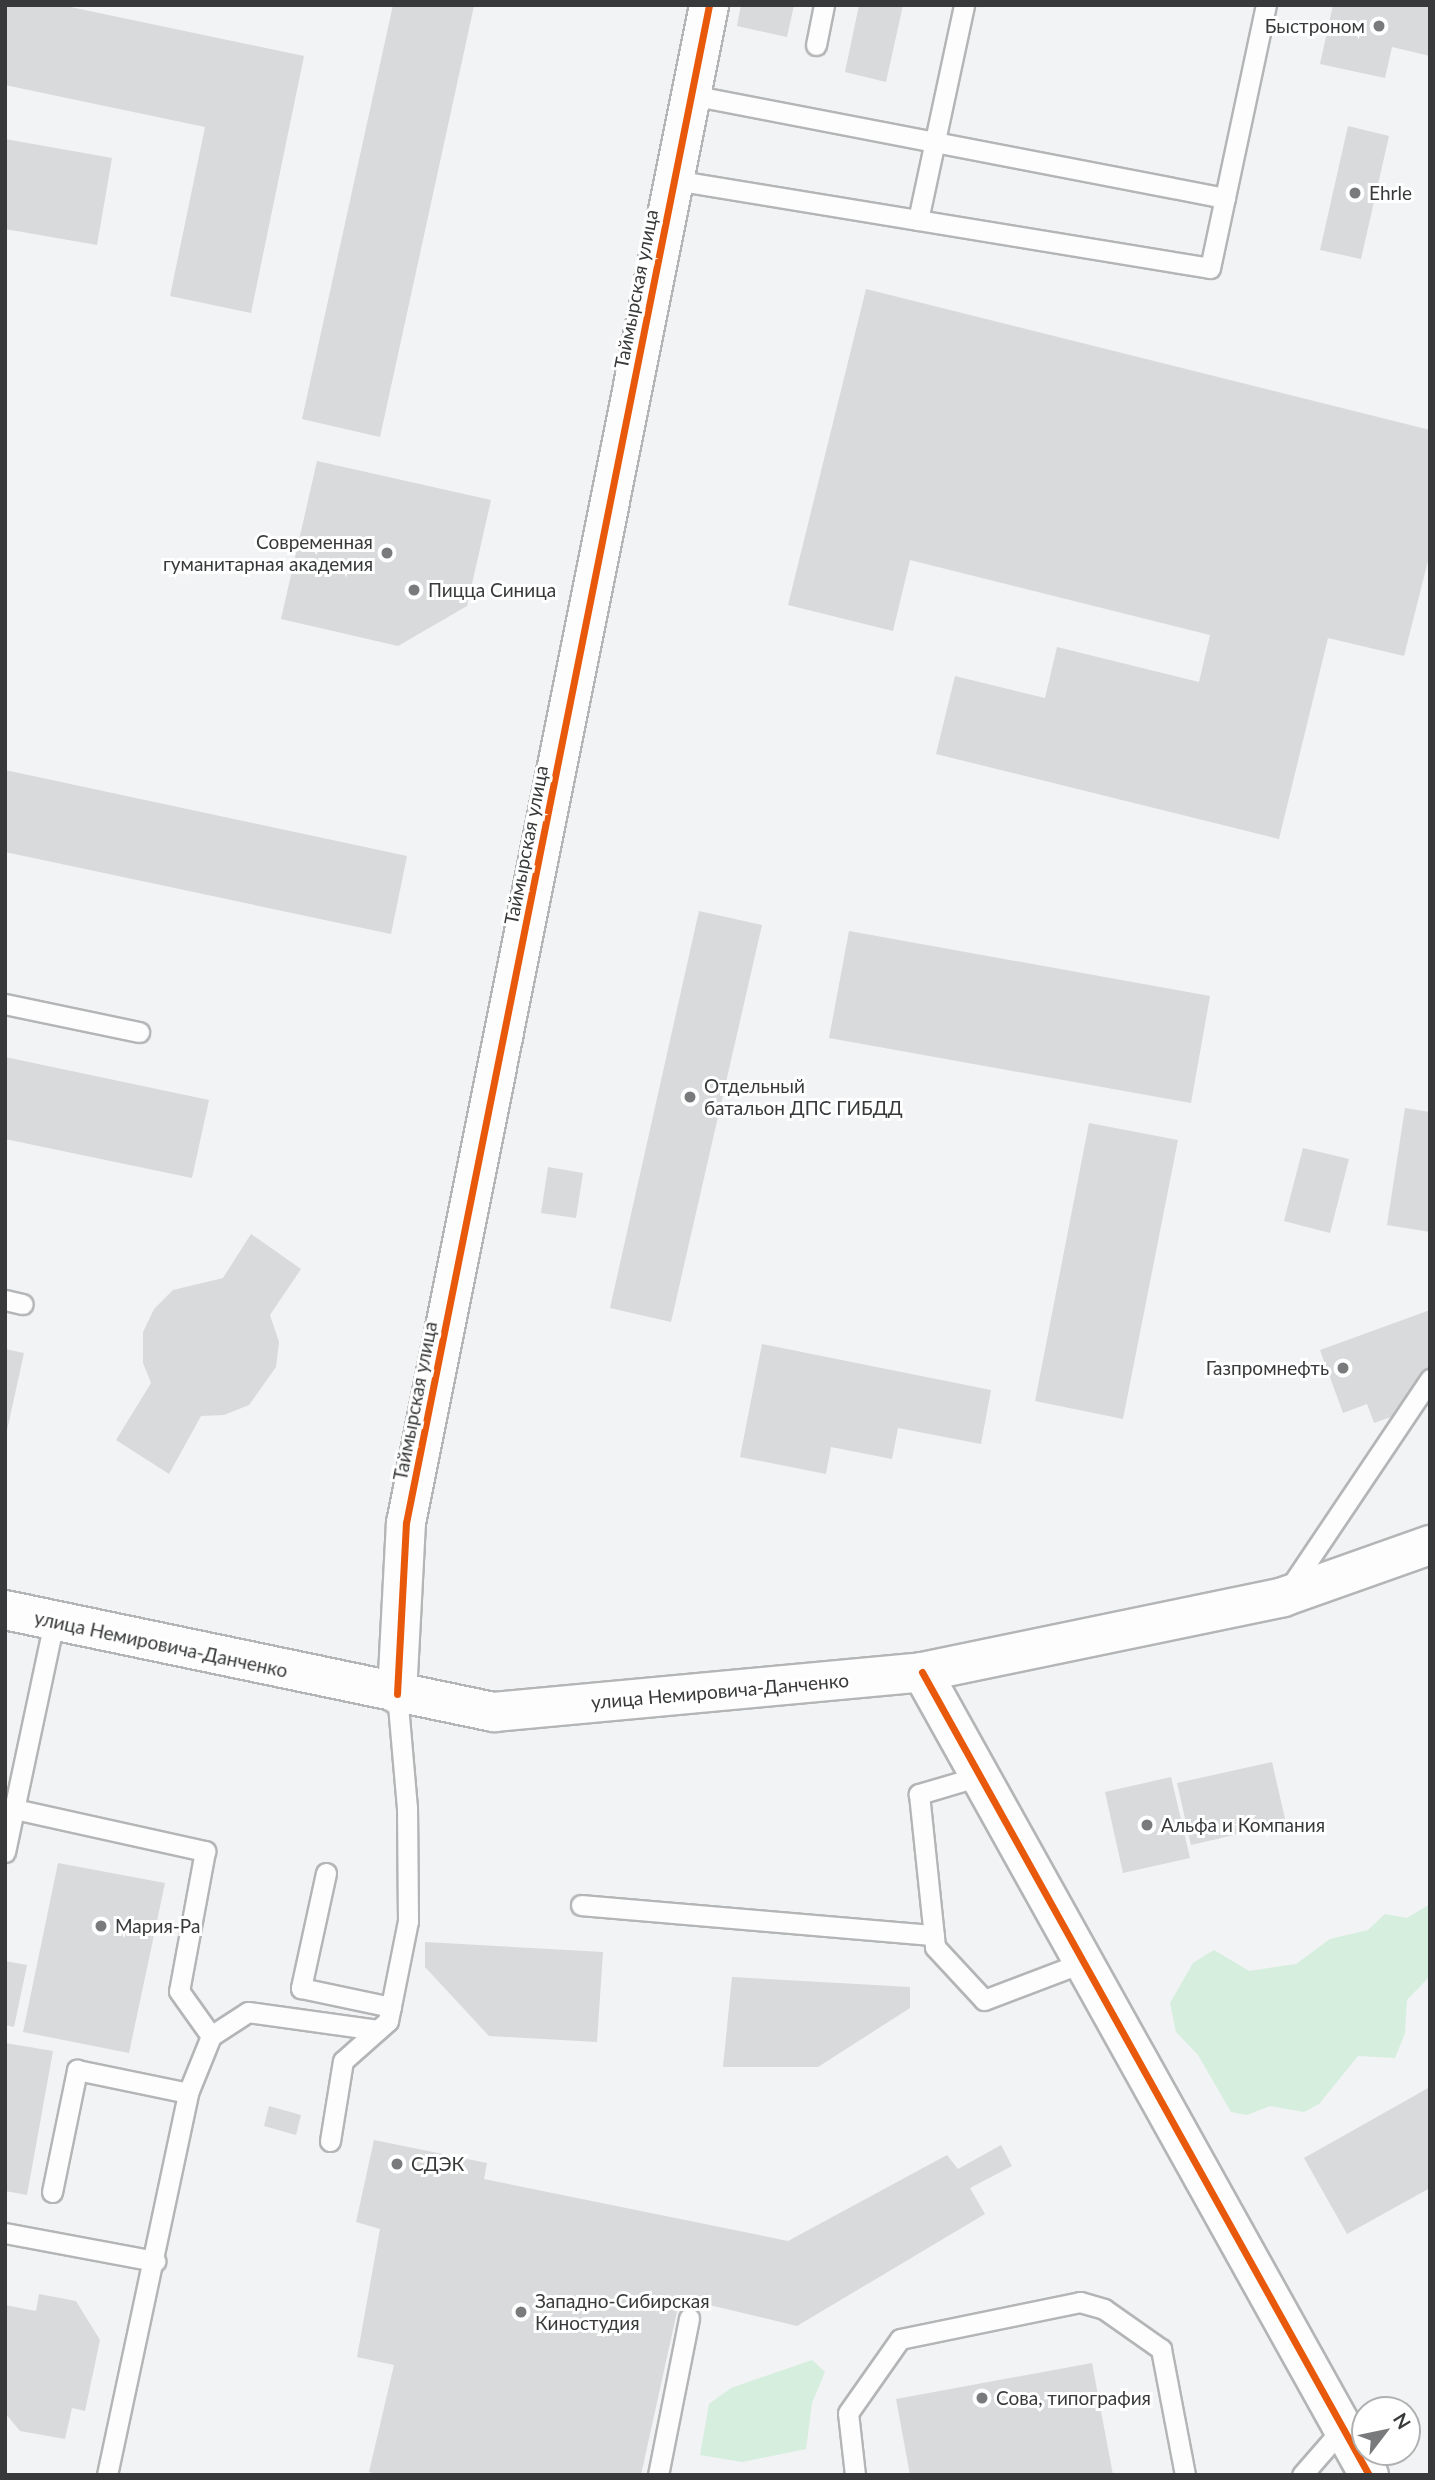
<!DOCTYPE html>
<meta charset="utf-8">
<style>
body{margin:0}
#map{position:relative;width:1435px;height:2480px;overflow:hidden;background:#f1f3f4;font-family:Lato,sans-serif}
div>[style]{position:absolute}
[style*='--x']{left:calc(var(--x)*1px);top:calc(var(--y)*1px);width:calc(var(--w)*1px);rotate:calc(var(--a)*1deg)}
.green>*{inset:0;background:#d6eede}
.building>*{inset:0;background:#d9dadb}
.roads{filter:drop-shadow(2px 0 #b4b5b6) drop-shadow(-2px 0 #b4b5b6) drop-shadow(0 2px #b4b5b6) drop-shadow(0 -2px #b4b5b6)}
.lane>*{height:19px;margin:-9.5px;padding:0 9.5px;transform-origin:9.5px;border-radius:9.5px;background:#fdfdfd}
.street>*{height:38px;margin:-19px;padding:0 19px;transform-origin:19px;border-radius:19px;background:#fdfdfd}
.primary>*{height:38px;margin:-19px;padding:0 19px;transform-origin:19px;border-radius:19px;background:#fdfdfd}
.cycleway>*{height:7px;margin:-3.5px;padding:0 3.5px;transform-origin:3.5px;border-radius:3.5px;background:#e8590c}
.dots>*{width:19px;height:19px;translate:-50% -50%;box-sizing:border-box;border:4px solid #fff;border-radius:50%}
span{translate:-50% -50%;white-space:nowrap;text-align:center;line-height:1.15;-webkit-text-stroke:6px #fff;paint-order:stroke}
.poi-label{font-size:19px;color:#38393a}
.right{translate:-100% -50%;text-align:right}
.left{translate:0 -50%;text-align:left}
.street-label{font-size:19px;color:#38393a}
.frame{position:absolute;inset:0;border:7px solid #38393a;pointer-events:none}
.north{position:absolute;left:1351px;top:2396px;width:70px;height:70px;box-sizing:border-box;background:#fff;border:2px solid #afb0b0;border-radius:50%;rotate:58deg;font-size:19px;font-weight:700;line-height:28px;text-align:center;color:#38393a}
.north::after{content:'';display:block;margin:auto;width:24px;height:32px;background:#797a7b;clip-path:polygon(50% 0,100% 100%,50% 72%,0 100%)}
</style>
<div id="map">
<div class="green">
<div style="clip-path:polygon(1430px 1904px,1430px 1976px,1407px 2000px,1405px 2033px,1395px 2058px,1358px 2056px,1319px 2104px,1304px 2112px,1270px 2106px,1247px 2115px,1231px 2112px,1198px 2055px,1176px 2032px,1170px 2003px,1193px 1963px,1214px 1950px,1249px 1971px,1296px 1964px,1330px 1939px,1368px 1930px,1385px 1914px,1407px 1918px)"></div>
<div style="clip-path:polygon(812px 2360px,825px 2372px,812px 2403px,806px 2449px,742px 2462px,700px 2455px,709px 2404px,731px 2388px)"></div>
</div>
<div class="building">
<div style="clip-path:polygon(5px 5px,61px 5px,304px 56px,251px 313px,170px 296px,205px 127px,5px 85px)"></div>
<div style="clip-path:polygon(393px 5px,474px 6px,380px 437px,302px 419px)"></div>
<div style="clip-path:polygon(741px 5px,794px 5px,787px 37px,737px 26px)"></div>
<div style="clip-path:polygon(859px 5px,903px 5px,886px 82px,845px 72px)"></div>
<div style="clip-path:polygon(1333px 5px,1430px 5px,1430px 56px,1392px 47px,1385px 78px,1320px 64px)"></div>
<div style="clip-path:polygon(1348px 126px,1389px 136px,1361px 259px,1320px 250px)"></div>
<div style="clip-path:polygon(5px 139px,112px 158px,97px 245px,5px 229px)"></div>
<div style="clip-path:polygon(866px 289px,1430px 430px,1430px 553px,1404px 656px,1328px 638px,1279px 839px,936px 754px,955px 676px,1045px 698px,1057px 647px,1199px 682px,1210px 635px,910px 560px,893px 631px,788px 605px)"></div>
<div style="clip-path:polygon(317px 461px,491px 500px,467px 606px,398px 646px,281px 619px)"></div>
<div style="clip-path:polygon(5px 770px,407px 856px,391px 934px,5px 852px)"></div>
<div style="clip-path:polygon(699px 911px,762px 925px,671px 1322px,610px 1308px)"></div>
<div style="clip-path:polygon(849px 931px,1210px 996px,1191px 1103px,829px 1038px)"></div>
<div style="clip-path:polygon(5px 1057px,209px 1100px,192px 1178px,5px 1139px)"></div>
<div style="clip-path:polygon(1405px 1108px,1430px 1112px,1430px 1232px,1387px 1225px)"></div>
<div style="clip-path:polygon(1089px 1123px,1178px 1140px,1123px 1419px,1035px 1401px)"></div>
<div style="clip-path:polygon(1303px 1148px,1349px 1159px,1330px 1233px,1284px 1221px)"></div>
<div style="clip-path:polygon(548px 1167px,583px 1173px,576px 1218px,541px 1213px)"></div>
<div style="clip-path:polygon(251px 1234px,301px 1269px,270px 1315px,279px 1342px,276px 1367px,249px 1405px,224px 1415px,201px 1416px,169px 1474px,116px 1440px,151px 1383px,143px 1363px,143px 1332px,154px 1309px,173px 1290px,223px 1278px)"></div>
<div style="clip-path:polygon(1430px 1310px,1430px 1403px,1374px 1423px,1367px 1404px,1343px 1413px,1320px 1350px)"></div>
<div style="clip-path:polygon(762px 1344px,991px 1390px,981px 1444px,898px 1428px,892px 1459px,831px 1447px,826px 1474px,740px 1457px)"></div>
<div style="clip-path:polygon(5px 1349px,24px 1353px,6px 1435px,5px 1434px)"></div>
<div style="clip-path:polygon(1272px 1762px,1286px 1823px,1191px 1845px,1177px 1783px)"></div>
<div style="clip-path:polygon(1171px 1777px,1190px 1858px,1123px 1873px,1105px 1792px)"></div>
<div style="clip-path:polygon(58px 1863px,165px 1883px,129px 2053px,23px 2032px)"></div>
<div style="clip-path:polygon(425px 1942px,603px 1952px,597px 2042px,489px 2036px,425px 1967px)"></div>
<div style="clip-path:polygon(5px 1961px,27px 1965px,14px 2027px,5px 2025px)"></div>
<div style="clip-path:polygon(732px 1977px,910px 1987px,910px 2008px,818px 2067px,723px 2067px)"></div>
<div style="clip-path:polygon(5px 2043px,53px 2051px,27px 2195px,5px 2191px)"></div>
<div style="clip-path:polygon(1430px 2087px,1430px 2188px,1347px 2234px,1304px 2158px)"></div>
<div style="clip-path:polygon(269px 2106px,301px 2115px,296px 2135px,264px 2126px)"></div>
<div style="clip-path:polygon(374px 2140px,487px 2163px,484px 2179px,788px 2241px,947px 2155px,958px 2169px,1001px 2145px,1012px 2166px,970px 2188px,985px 2214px,797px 2326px,680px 2298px,641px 2475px,380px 2475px,369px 2472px,394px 2365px,357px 2357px,380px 2229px,356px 2222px)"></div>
<div style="clip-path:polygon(39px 2294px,76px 2301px,100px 2340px,85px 2411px,72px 2408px,65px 2439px,20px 2431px,5px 2413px,5px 2305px,36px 2311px)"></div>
<div style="clip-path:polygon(1092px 2363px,1113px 2475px,910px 2475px,896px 2399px)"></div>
</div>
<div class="roads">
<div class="lane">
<div style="--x:816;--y:45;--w:41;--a:-78.7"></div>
<div style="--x:691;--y:95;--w:544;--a:10.92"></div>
<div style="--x:674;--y:180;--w:543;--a:9.32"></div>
<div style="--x:1210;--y:268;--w:269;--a:-78"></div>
<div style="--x:918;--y:220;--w:220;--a:-77.9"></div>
<div style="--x:5;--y:1004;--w:137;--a:11.8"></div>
<div style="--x:5;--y:1300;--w:18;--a:13"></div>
<div style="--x:1287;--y:1592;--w:257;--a:-56.1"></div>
<div style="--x:980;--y:1776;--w:64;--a:163.6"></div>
<div style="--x:919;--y:1794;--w:154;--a:84"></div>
<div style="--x:935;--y:1947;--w:72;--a:47.2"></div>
<div style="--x:984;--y:2000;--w:107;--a:-20.8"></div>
<div style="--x:15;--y:1809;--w:195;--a:12.5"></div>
<div style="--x:205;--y:1851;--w:142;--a:100.5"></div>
<div style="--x:179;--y:1991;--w:55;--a:54.6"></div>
<div style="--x:5;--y:1852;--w:236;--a:-78"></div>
<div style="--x:326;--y:1873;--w:118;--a:102.3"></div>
<div style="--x:301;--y:1988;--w:92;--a:11.9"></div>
<div style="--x:581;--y:1905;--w:354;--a:4.9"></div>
<div style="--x:330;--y:2141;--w:81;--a:-80.8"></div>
<div style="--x:343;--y:2061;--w:60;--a:-41.6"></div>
<div style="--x:388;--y:2021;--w:102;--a:-78.7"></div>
<div style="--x:408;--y:1921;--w:113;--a:-90.5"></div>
<div style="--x:407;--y:1808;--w:114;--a:-95"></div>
<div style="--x:52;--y:2192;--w:125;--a:-78.4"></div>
<div style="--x:77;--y:2070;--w:113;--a:11.7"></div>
<div style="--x:5;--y:2233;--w:153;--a:10.6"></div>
<div style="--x:107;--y:2475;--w:390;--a:-78"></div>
<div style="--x:188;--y:2093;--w:61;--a:-68"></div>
<div style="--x:211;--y:2036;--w:44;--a:-33"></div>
<div style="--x:248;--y:2012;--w:131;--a:7.9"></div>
<div style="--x:658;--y:2475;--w:160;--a:-78.8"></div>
<div style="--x:855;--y:2475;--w:62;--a:-96.4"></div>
<div style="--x:848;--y:2413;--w:90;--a:-54.9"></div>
<div style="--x:900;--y:2339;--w:184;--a:-11.6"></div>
<div style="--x:1080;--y:2302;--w:25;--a:16"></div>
<div style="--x:1104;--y:2309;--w:70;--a:35.1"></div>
<div style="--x:1161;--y:2349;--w:128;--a:79.2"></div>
<div style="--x:1302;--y:2475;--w:62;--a:-48.9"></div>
</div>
<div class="street">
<div style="--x:922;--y:1672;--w:919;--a:60.9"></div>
<div style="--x:397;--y:1694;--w:171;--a:-87"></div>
<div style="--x:406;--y:1523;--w:1548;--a:-78.71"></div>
</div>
<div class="primary">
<div style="--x:5;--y:1610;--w:500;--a:11.8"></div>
<div style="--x:494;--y:1712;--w:430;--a:-5.3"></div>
<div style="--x:922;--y:1672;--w:369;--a:-11.7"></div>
<div style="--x:1283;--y:1597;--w:156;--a:-19.5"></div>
</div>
</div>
<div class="cycleway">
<div style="--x:922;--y:1672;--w:919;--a:60.9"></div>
<div style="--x:397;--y:1694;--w:171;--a:-87"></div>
<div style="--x:406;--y:1523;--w:1548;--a:-78.71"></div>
</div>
<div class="dots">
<div style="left:1379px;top:26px;background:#797a7b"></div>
<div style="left:1355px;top:193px;background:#797a7b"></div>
<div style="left:387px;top:553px;background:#797a7b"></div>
<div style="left:414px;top:590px;background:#797a7b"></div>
<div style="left:690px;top:1097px;background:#797a7b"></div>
<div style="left:1343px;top:1368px;background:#797a7b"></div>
<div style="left:1147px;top:1825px;background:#797a7b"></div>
<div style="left:101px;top:1926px;background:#797a7b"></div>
<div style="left:397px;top:2164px;background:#797a7b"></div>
<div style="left:521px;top:2312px;background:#797a7b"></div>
<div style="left:982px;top:2398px;background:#797a7b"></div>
</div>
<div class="poi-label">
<span class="right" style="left:1365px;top:26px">Быстроном</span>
<span class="left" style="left:1369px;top:193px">Ehrle</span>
<span class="right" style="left:373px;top:553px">Современная<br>гуманитарная академия</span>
<span class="left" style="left:428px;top:590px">Пицца Синица</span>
<span class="left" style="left:704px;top:1097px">Отдельный<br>батальон ДПС ГИБДД</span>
<span class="right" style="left:1329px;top:1368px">Газпромнефть</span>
<span class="left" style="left:1161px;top:1825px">Альфа и Компания</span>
<span class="left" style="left:115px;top:1926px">Мария-Ра</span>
<span class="left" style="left:411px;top:2164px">СДЭК</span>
<span class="left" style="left:535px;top:2312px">Западно-Сибирская<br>Киностудия</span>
<span class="left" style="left:996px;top:2398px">Сова, типография</span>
</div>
<div class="street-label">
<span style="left:636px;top:289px;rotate:-79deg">Таймырская улица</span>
<span style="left:526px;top:845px;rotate:-79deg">Таймырская улица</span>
<span style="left:415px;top:1401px;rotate:-79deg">Таймырская улица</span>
<span style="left:161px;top:1644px;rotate:12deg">улица Немировича-Данченко</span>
<span style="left:720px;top:1691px;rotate:-5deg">улица Немировича-Данченко</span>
</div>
<div class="frame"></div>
<div class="north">N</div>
</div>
